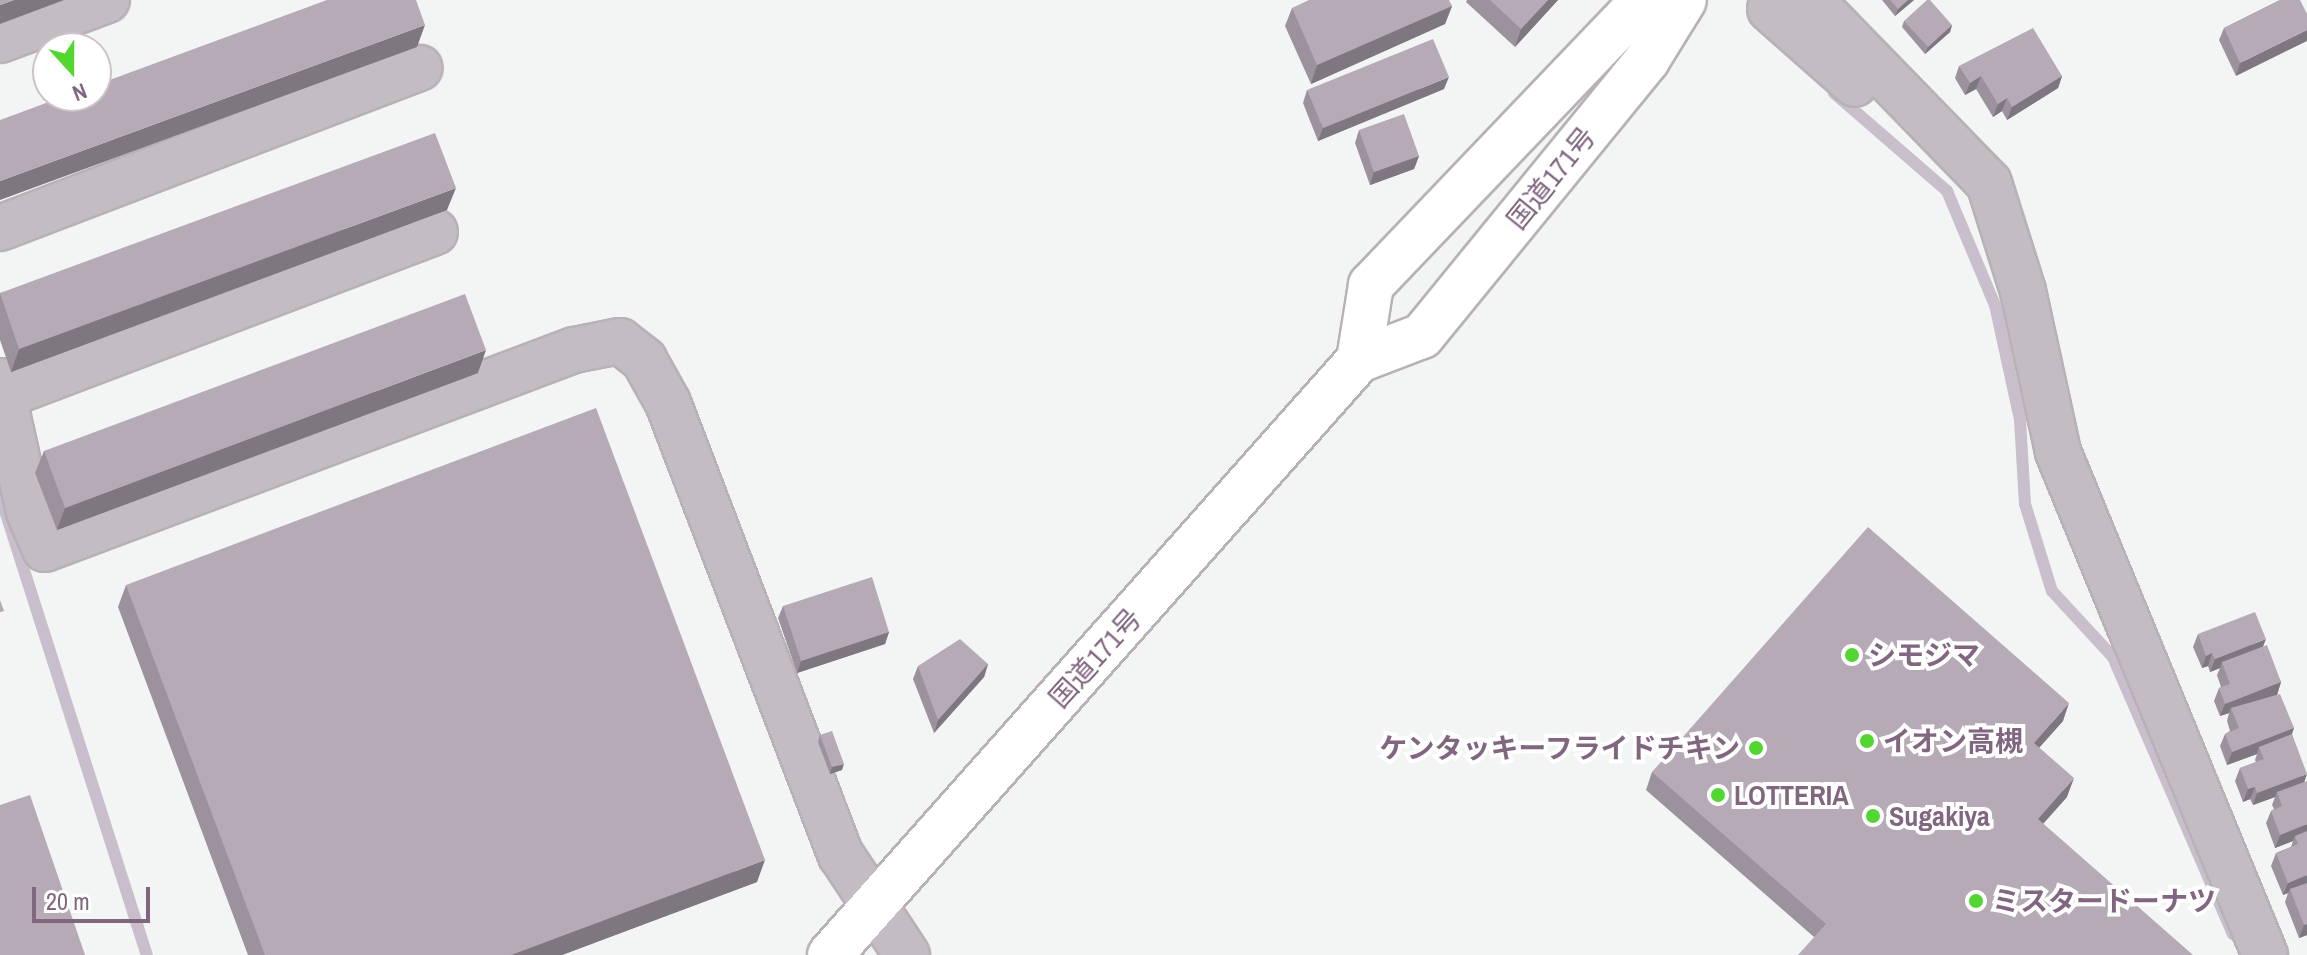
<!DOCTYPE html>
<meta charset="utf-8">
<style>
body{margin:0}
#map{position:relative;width:2307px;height:955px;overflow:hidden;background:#f2f5f4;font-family:"Archivo Narrow","Noto Sans JP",sans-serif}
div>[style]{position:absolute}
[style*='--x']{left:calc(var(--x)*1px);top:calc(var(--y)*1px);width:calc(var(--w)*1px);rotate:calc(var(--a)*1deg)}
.stream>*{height:12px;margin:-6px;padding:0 6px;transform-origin:6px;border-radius:6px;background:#c9becb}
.roads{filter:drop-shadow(2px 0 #b8b1b7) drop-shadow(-2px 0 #b8b1b7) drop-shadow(0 2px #b8b1b7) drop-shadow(0 -2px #b8b1b7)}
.street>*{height:44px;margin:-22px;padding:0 22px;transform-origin:22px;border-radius:22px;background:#c3bcc3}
.highway>*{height:44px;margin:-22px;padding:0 22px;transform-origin:22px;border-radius:22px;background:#fff}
.wall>*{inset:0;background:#9c929d}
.shaded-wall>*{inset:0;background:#7f777f}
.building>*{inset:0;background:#b5aab6}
.dots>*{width:22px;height:22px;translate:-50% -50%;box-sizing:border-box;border:4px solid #fff;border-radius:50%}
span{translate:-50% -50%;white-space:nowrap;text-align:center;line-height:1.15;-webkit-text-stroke:8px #fff;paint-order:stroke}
.street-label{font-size:28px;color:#816680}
.poi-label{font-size:28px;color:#816680;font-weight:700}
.left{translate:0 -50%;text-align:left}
.right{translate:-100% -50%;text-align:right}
.north{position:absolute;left:32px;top:32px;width:80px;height:80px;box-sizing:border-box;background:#fff;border:2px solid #cdc2cc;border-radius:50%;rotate:159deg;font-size:22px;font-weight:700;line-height:32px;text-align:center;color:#816680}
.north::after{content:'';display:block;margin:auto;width:28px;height:36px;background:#51d730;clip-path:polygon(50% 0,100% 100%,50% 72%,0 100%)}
.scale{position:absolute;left:32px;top:887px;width:118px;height:36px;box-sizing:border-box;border:4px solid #816680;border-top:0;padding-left:10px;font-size:24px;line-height:28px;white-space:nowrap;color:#816680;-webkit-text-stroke:6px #fff;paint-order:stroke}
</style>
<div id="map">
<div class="stream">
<div style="--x:1834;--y:93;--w:150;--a:40.9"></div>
<div style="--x:1947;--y:191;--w:124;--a:67.2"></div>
<div style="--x:1995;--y:305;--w:118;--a:77.7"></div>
<div style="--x:2020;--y:420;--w:84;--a:86.6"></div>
<div style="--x:2025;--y:504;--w:91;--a:72.8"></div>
<div style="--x:2052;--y:591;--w:90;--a:47.3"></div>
<div style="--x:2113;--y:657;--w:302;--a:66.6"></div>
<div style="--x:0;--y:495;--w:483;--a:72.3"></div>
</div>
<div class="roads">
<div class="street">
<div style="--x:1811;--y:0;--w:255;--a:45.8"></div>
<div style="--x:1989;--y:183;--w:113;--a:72.5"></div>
<div style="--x:2023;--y:291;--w:165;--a:77.7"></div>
<div style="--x:2058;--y:452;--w:544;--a:67.63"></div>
<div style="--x:1770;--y:9;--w:113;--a:41.4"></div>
<div style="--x:0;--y:40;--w:114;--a:-20.5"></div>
<div style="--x:0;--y:228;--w:449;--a:-20.9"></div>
<div style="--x:0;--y:381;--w:134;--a:77.5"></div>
<div style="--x:29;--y:512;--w:40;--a:66.6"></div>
<div style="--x:45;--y:549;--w:565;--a:-20.62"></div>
<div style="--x:574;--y:350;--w:47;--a:-11.1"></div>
<div style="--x:620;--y:341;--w:31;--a:38"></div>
<div style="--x:644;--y:360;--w:49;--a:60.8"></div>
<div style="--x:668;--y:403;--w:484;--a:69.1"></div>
<div style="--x:841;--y:855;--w:120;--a:56.6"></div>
<div style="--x:3;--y:396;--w:462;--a:-20.8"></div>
</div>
<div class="highway">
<div style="--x:1359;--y:360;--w:76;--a:-80.9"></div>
<div style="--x:1371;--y:285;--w:394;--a:-46.3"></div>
<div style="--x:830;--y:955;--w:796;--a:-48.36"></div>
<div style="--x:1359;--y:360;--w:67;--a:-20.9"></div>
<div style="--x:1422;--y:336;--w:356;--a:-50.8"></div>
<div style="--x:1647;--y:60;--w:70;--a:-58.3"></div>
</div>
</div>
<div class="wall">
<div style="clip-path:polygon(1467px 0,1558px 0,1515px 47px,1466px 2px)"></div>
<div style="clip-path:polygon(1882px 0,1914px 0,1895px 16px)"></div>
<div style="clip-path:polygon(2280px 0,2236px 76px,2219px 40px,2224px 28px)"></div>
<div style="clip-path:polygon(1452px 6px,1445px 24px,1311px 84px,1285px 26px,1292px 8px)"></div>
<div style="clip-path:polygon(1904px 21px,1952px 25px,1950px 32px,1925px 54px,1902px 27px)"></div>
<div style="clip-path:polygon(1959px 66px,2062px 76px,2058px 88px,2007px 120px,2002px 111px,1993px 117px,1976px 89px,1965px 95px,1955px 78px)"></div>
<div style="clip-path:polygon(1444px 89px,1318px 141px,1303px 103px,1307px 90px)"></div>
<div style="clip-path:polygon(1359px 130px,1419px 156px,1414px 169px,1370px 185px,1355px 143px)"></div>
<div style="clip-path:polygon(447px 210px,11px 372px,0 340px,0 293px)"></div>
<div style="clip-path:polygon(478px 373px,57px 530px,35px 473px,44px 451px)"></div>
<div style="clip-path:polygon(126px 585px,757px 882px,562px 955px,248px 955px,118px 607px)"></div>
<div style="clip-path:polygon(783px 606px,889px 632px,885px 644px,797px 673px,778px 618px)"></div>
<div style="clip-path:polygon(2198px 634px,2263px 647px,2281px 682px,2277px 695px,2294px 728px,2292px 734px,2304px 782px,2307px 935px,2299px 938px,2285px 902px,2288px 893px,2283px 895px,2271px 866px,2276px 853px,2291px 847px,2293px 841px,2275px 848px,2266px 823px,2271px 811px,2274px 809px,2272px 805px,2275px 797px,2253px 805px,2250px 799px,2243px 802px,2235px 781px,2240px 768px,2256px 762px,2255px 760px,2257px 754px,2227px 765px,2220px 746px,2225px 734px,2230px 731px,2227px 721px,2229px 713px,2220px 716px,2214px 701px,2219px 688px,2221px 687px,2217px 675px,2220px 668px,2210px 672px,2208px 666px,2202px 668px,2193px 647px)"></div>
<div style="clip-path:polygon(988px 664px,984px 677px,934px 733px,913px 679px,918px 666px)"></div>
<div style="clip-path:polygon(2063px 721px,2039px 748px,2067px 797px,2043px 824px,1814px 937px,1646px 790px,1652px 772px)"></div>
<div style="clip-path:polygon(820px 735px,842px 770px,830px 774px,818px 742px)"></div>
</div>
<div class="shaded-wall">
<div style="clip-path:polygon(14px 0,64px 0,0 24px,0 5px)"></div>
<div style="clip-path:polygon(1548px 0,1558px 0,1515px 47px,1521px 29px)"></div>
<div style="clip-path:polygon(1908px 0,1914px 0,1895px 16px,1898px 9px)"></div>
<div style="clip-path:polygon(1452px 6px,1445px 24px,1311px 84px,1317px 65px)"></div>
<div style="clip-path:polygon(425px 25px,417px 47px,0 200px,0 181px)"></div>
<div style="clip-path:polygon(1952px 25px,1950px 32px,1925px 54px,1928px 47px)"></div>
<div style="clip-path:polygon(2307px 30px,2307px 41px,2236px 76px,2240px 63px)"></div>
<div style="clip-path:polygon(1981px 76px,1976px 89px,1965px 95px,1970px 83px)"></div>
<div style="clip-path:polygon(2062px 76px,2058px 88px,2007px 120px,2012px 107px)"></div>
<div style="clip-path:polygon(1449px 77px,1444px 89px,1318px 141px,1323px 128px)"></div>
<div style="clip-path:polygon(2007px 98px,2002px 111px,1993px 117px,1998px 104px)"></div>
<div style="clip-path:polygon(1419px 156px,1414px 169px,1370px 185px,1374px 172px)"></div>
<div style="clip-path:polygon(456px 188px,447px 210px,11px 372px,19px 349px)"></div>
<div style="clip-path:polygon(486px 350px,478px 373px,57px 530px,65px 508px)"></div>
<div style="clip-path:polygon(889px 632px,885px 644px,797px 673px,801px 661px)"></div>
<div style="clip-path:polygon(2266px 639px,2261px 652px,2222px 662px,2220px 668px,2210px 672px,2215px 659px)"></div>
<div style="clip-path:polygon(2212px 653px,2208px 666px,2202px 668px,2206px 656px)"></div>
<div style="clip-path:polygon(988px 664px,984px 677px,934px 733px,938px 720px)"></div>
<div style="clip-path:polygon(2281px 682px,2277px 695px,2231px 708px,2229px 713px,2220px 716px,2225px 704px)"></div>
<div style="clip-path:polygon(2069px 703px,2063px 721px,2027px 761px,2034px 743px)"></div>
<div style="clip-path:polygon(2294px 728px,2289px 741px,2259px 747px,2257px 754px,2227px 765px,2232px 752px)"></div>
<div style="clip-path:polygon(844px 764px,842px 770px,830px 774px,832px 767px)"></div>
<div style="clip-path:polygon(2307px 774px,2303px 786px,2277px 792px,2275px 797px,2253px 805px,2257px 793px)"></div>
<div style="clip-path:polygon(2074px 778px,2067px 797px,2031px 837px,2038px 819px)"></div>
<div style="clip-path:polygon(2255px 787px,2250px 799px,2243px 802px,2248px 789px)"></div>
<div style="clip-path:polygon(2307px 824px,2307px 835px,2295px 836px,2293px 841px,2275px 848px,2280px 835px)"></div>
<div style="clip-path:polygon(765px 860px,757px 882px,562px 955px,511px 955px)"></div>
<div style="clip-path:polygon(2307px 875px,2307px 886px,2290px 889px,2288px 893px,2283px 895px,2288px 883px)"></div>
<div style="clip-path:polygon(2307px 924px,2307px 935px,2299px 938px,2304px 925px)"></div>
</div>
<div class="building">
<div style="clip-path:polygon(0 0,14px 0,0 5px)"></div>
<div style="clip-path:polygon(327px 0,416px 0,425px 25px,0 181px,0 120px,65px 96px,96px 96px,96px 85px)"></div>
<div style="clip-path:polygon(1309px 0,1449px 0,1452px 6px,1317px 65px,1292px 8px)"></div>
<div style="clip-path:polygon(1490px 0,1548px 0,1521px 29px)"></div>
<div style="clip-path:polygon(1890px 0,1908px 0,1898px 9px)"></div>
<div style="clip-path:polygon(1927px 0,1930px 0,1952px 25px,1928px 47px,1904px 21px)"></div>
<div style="clip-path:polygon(2280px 0,2300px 0,2307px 14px,2307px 30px,2240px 63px,2224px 28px)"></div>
<div style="clip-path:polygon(2033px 28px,2062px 76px,2012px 107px,2007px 98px,1998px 104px,1981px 76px,1970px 83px,1959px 66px)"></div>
<div style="clip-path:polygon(1433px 39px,1449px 77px,1323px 128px,1307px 90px)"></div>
<div style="clip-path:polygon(1404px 114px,1419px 156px,1374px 172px,1359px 130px)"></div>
<div style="clip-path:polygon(435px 133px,456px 188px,19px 349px,0 293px)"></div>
<div style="clip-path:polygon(465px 294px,486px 350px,65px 508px,44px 451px)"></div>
<div style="clip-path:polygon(596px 408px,765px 860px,511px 955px,265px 955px,126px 585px)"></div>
<div style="clip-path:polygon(1868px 527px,2069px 703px,2034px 743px,2074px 778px,2038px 819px,2193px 955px,1798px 955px,1826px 924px,1652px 772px)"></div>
<div style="clip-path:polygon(872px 577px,889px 632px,801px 661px,783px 606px)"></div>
<div style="clip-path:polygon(0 600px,4px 611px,0 612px)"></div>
<div style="clip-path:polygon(2255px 612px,2266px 639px,2215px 659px,2212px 653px,2206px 656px,2198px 634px)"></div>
<div style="clip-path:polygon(960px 639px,988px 664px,938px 720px,918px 666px)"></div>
<div style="clip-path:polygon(2267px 645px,2281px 682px,2225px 704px,2219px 688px,2230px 684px,2222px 662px)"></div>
<div style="clip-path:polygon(2280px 694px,2294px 728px,2232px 752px,2225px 734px,2239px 728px,2231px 708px)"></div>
<div style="clip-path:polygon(832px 731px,844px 764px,832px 767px,820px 735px)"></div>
<div style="clip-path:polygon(2292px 734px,2307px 774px,2257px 793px,2255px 787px,2248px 789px,2240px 768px,2264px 759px,2259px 747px)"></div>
<div style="clip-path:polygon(2307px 781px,2307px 824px,2280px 835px,2271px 811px,2282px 806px,2277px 792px)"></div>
<div style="clip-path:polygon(30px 795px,85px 955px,0 955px,0 805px)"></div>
<div style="clip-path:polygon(2307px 831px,2307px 875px,2288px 883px,2276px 853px,2298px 844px,2295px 836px)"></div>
<div style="clip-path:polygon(2307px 883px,2307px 924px,2304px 925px,2290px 889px)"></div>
</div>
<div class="dots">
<div style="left:1852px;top:655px;background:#51d730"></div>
<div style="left:1867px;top:741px;background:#51d730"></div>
<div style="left:1756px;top:748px;background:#51d730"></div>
<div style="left:1718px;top:795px;background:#51d730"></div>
<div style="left:1873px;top:816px;background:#51d730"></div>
<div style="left:1976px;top:901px;background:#51d730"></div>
</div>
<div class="street-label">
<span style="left:1551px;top:178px;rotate:-51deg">国道171号</span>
<span style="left:1095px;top:658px;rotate:-48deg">国道171号</span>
</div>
<div class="poi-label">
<span class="left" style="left:1868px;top:655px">シモジマ</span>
<span class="left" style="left:1883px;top:741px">イオン高槻</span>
<span class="right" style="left:1740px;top:748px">ケンタッキーフライドチキン</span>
<span class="left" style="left:1734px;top:795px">LOTTERIA</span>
<span class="left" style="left:1889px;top:816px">Sugakiya</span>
<span class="left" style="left:1992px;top:901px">ミスタードーナツ</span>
</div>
<div class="north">N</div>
<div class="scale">20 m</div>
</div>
